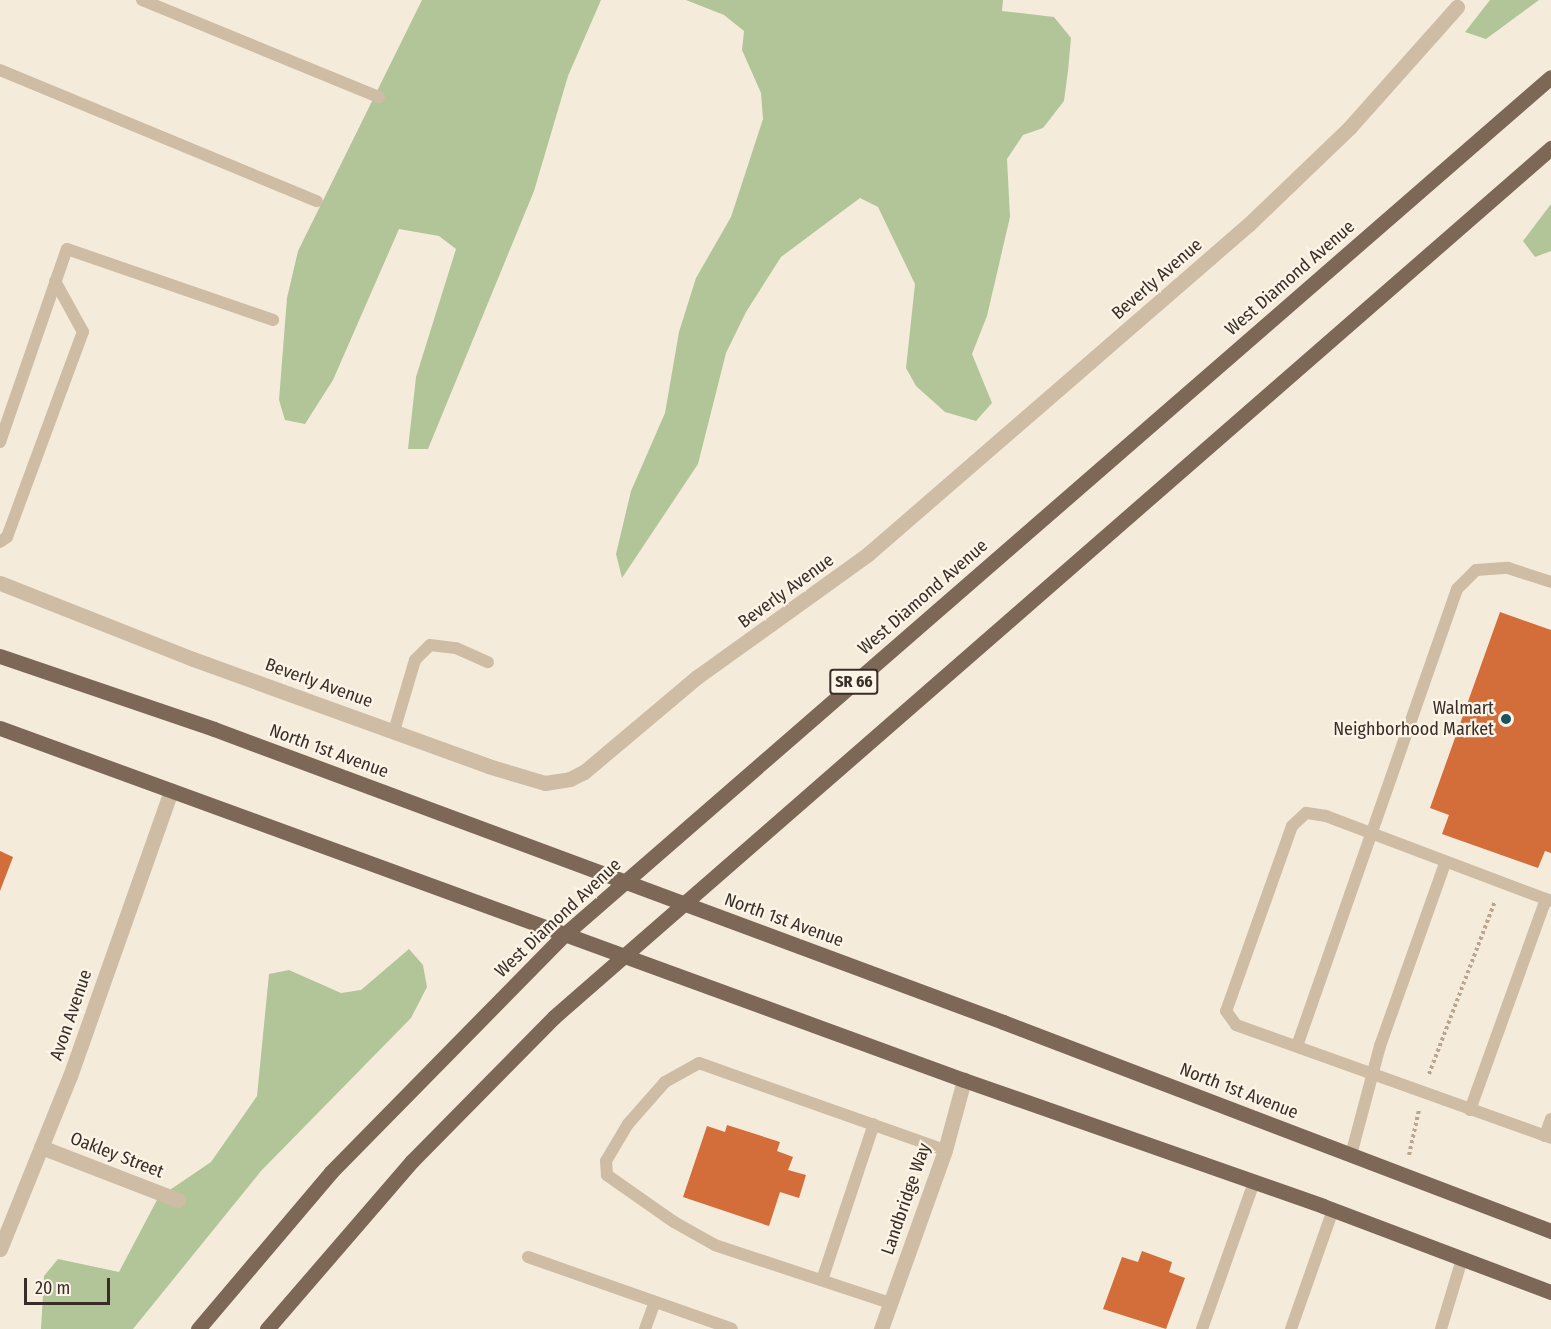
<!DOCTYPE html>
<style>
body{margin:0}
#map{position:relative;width:1551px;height:1329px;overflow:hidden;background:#f5ebda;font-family:"Fira Sans Condensed",sans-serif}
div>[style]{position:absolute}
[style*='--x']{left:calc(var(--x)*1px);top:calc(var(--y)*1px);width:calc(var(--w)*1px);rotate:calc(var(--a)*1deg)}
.green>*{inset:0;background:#b2c599}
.building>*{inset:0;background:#d36d3a}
.path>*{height:4px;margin-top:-2px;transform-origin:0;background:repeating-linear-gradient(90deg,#baa58f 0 3px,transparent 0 6px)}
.lane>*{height:12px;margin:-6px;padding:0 6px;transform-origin:6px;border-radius:6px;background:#cebca5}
.street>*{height:15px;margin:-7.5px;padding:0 7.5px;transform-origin:7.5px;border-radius:7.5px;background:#cebca5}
.primary>*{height:15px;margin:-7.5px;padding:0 7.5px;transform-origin:7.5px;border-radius:7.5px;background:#7d6756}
.dots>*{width:16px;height:16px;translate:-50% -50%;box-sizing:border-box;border:3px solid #fcf4e7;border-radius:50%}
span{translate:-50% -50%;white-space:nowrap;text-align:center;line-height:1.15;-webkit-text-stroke:4.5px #fcf4e7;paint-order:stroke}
.shield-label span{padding:2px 4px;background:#fcf4e7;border:2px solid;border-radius:4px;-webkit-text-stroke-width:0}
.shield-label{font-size:16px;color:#392e27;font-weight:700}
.street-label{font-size:18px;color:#392e27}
.poi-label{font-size:18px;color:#392e27}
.right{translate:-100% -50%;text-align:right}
.scale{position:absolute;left:24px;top:1278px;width:86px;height:27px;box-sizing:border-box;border:3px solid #392e27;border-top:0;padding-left:8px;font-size:18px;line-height:21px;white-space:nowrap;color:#392e27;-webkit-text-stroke:4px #fcf4e7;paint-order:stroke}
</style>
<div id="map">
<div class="green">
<div style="clip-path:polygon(422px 0,601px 0,568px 76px,534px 191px,428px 449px,408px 449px,416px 377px,456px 249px,439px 236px,399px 229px,333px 380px,305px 424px,285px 420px,279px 400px,287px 298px,298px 251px)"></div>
<div style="clip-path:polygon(686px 0,1003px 0,1002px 11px,1054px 17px,1071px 38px,1068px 71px,1064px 101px,1043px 128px,1023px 135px,1007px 159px,1010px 217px,987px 316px,972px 354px,992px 403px,976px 421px,945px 412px,916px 386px,906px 368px,915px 284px,878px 207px,860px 198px,781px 257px,746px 312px,726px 353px,698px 464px,622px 578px,616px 554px,631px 491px,665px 413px,679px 332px,696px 278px,731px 217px,763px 119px,761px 93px,742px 50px,744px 31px,724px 15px)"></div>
<div style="clip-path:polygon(1490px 0,1539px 0,1486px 39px,1465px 32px)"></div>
<div style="clip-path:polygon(1551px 204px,1551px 251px,1535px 257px,1523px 241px)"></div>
<div style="clip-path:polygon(409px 949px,423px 965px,427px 987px,411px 1018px,261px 1171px,133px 1329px,41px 1329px,44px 1276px,58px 1259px,119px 1272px,158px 1198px,211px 1162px,257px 1096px,269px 974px,289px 970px,341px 993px,361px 990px)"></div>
</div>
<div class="building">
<div style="clip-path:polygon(1500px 612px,1551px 630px,1551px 853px,1545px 851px,1538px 868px,1442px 834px,1449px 815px,1430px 808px)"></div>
<div style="clip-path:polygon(0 851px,13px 857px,0 891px)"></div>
<div style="clip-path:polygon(727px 1125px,780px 1142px,777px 1151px,793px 1157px,788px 1170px,806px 1175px,799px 1198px,780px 1192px,769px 1226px,683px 1197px,707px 1126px,725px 1132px)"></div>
<div style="clip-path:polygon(1142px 1251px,1172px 1262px,1169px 1272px,1185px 1278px,1166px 1329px,1103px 1309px,1122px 1257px,1138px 1262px)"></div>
</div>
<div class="path">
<div style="--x:1429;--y:1074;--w:185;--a:-69.1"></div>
<div style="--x:1409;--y:1155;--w:46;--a:-77.5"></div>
</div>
<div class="lane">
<div style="--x:142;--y:0;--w:256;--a:22.3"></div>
<div style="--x:0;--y:70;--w:343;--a:22.5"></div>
<div style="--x:0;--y:442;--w:204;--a:-70.9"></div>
<div style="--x:67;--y:249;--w:218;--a:19"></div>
<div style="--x:0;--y:542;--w:9;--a:-36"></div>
<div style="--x:7;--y:537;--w:219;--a:-69.7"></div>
<div style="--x:83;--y:332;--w:58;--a:-118.8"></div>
<div style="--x:394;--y:731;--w:74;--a:-73.5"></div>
<div style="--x:415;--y:660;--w:21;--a:-45"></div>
<div style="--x:430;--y:645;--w:26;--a:7"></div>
<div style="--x:456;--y:648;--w:35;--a:24"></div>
<div style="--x:1551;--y:901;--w:241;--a:-159.3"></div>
<div style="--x:1326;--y:816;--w:20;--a:-171"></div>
<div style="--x:1306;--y:813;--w:19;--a:137"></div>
<div style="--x:1292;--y:826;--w:196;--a:109.6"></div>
<div style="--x:1226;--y:1011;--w:17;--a:54"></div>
<div style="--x:1236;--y:1025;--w:335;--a:19.7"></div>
<div style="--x:1297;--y:1046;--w:484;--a:-70.7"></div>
<div style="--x:1457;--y:589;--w:27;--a:-45"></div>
<div style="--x:1476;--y:570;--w:32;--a:-4"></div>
<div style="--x:1508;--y:568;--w:45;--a:18"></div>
<div style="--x:1470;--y:1110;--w:224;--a:-70.2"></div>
<div style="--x:1545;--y:1136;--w:18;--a:-71"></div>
<div style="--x:1351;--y:1155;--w:113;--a:-75.1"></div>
<div style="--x:1380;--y:1046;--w:194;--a:-70.4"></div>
<div style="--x:528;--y:1257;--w:216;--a:19.4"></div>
<div style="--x:822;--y:1280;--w:164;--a:-71.6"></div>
<div style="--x:890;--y:1303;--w:184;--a:-161.7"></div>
<div style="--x:715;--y:1245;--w:47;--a:-150.7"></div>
<div style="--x:674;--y:1222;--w:82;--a:-145"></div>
<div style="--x:607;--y:1175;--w:14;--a:-94"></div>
<div style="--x:606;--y:1161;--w:43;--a:-59.3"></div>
<div style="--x:628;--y:1124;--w:56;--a:-48.6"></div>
<div style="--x:665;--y:1082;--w:39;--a:-29"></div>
<div style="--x:699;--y:1063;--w:261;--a:19.5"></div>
<div style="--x:645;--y:1329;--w:29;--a:-70"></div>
<div style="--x:1202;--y:1329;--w:156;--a:-70.5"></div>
<div style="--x:1291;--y:1329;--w:126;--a:-70.6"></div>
<div style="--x:1441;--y:1329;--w:73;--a:-73.3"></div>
</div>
<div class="street">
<div style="--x:0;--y:583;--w:207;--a:21.5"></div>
<div style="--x:193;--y:659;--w:314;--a:19.9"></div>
<div style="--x:488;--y:766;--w:59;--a:16.6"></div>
<div style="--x:545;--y:783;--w:25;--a:-9"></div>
<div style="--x:570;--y:779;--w:16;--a:-27"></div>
<div style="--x:584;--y:772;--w:148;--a:-40.1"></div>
<div style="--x:697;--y:677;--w:211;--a:-35.7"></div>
<div style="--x:868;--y:554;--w:504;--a:-40.9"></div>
<div style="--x:1249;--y:224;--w:140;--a:-43.8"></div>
<div style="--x:1350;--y:127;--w:161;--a:-48.3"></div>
<div style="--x:41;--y:1147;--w:147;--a:21.1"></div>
<div style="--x:0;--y:1249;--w:187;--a:-68"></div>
<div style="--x:70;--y:1076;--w:303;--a:-70.5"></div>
<div style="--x:881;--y:1329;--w:190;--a:-70.3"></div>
<div style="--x:945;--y:1150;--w:73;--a:-74.8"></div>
</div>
<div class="primary">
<div style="--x:0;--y:656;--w:226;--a:18.8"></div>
<div style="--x:214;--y:729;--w:842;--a:20.37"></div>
<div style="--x:1003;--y:1022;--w:587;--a:20.88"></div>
<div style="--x:0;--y:728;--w:1026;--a:20.06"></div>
<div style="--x:964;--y:1080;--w:380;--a:19.3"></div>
<div style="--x:1323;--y:1206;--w:244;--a:20.7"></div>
<div style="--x:198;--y:1329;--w:206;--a:-49.7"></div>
<div style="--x:331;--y:1172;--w:334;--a:-45.5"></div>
<div style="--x:565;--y:934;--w:1306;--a:-41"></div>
<div style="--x:267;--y:1329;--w:222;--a:-49.2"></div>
<div style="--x:412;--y:1161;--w:202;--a:-45.4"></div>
<div style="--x:554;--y:1017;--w:1323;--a:-41.08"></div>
</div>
<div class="dots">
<div style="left:1506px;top:719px;background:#18545f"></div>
</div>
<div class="shield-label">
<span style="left:854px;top:682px">SR 66</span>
</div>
<div class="street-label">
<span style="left:1290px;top:278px;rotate:-41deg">West Diamond Avenue</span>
<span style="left:1157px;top:279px;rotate:-41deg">Beverly Avenue</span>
<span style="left:786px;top:591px;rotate:-36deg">Beverly Avenue</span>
<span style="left:923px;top:597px;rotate:-41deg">West Diamond Avenue</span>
<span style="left:319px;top:683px;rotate:20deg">Beverly Avenue</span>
<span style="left:329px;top:751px;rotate:20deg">North 1st Avenue</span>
<span style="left:558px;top:918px;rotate:-43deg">West Diamond Avenue</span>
<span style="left:784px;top:920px;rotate:20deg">North 1st Avenue</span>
<span style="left:71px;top:1015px;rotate:-71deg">Avon Avenue</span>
<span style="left:1239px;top:1091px;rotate:21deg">North 1st Avenue</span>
<span style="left:117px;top:1155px;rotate:21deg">Oakley Street</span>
<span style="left:906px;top:1199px;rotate:-71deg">Landbridge Way</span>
</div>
<div class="poi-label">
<span class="right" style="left:1494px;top:719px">Walmart<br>Neighborhood Market</span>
</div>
<div class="scale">20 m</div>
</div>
